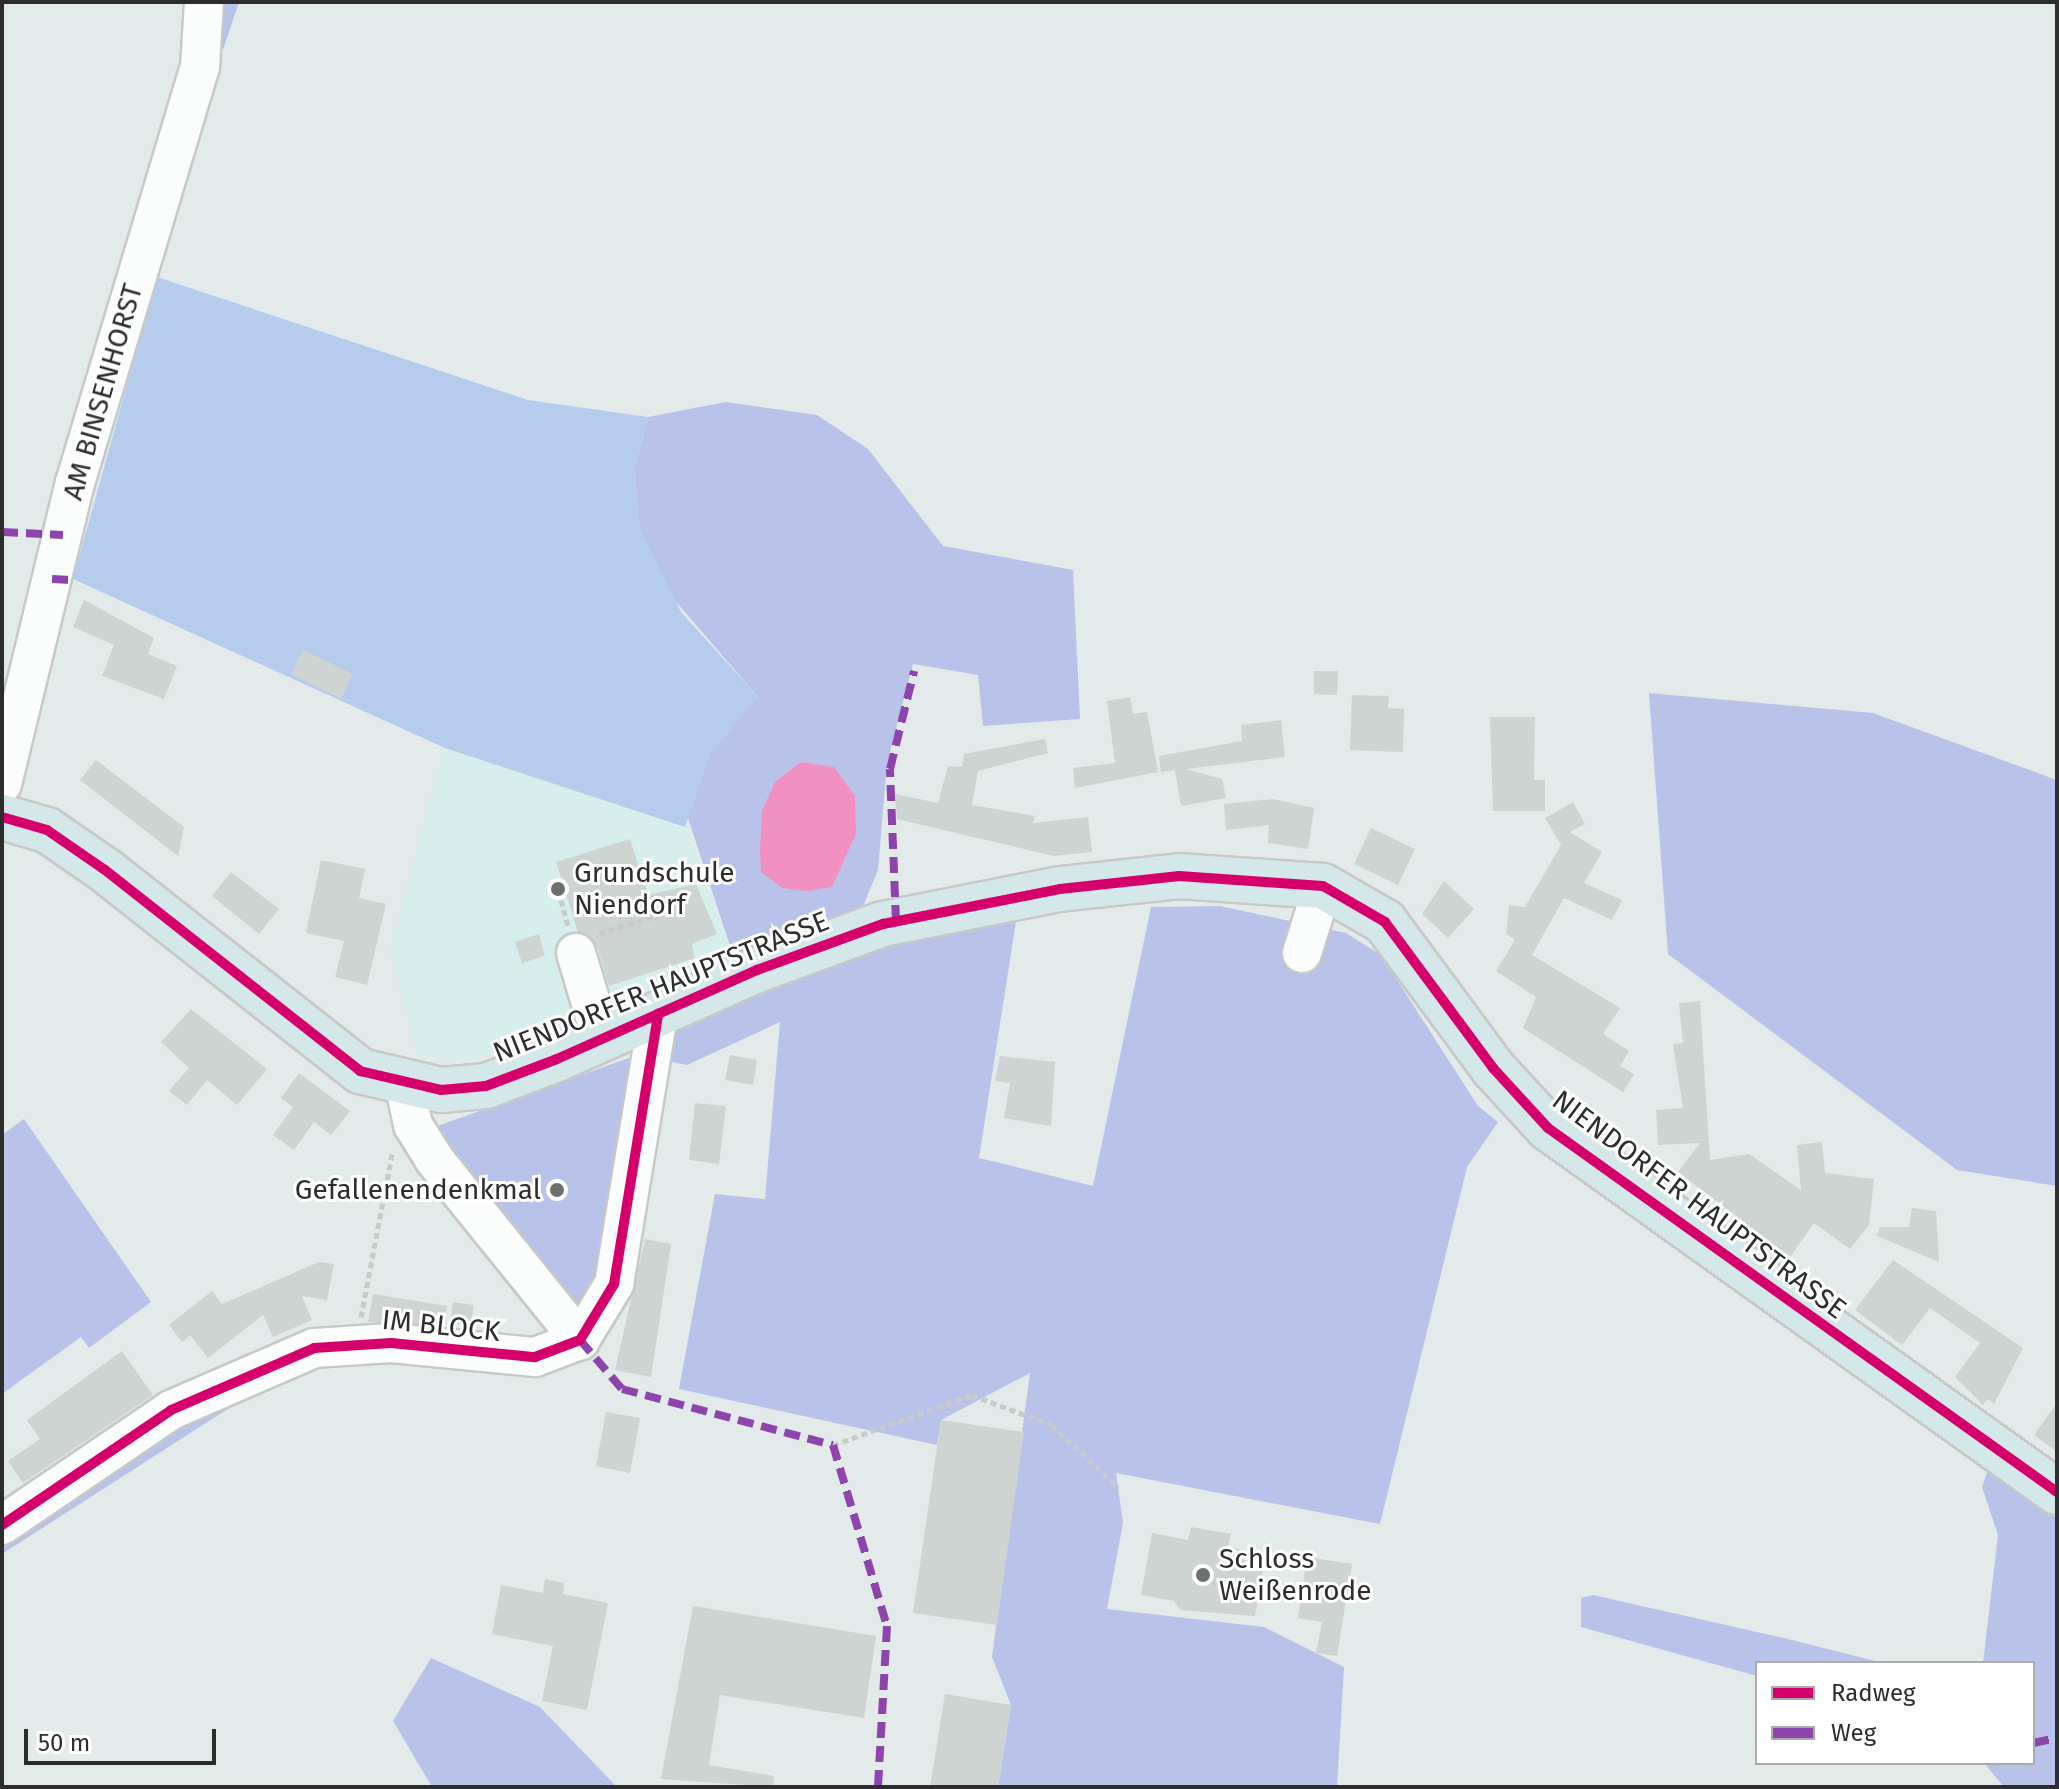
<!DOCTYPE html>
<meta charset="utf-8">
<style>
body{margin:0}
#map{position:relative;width:2059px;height:1789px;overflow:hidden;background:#e2ebe9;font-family:"Fira Sans",sans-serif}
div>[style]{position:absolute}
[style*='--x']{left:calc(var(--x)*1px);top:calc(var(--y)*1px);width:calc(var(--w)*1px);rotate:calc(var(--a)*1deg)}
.education>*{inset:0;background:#d6eeec}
.green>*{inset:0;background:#b9c2e9}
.pitch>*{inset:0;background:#b6cced}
.water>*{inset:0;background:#f191c2}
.building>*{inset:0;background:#cdd4d2}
.path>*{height:5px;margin-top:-2.5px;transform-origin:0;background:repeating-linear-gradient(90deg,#c9caca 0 6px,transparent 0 10px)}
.roads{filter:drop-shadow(2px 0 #c7c8c8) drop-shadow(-2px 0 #c7c8c8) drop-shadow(0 2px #c7c8c8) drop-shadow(0 -2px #c7c8c8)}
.minor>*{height:38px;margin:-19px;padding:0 19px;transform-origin:19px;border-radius:19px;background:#fbfcfc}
.major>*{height:44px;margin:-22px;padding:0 22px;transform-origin:22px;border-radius:22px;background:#d4e8e9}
.quiet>*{height:8px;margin-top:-4px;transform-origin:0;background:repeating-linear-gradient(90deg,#8e44ad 0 16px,transparent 0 24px)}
.cycleway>*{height:10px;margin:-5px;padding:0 5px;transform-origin:5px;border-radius:5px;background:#d6006c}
.dots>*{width:22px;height:22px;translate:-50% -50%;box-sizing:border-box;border:4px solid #fff;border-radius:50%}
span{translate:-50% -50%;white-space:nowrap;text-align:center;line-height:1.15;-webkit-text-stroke:6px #fff;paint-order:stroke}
.street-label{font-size:28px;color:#2d2d2d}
.poi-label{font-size:28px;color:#2d2d2d}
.left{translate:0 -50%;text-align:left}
.right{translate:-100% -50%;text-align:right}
.frame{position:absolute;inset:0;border:4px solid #2d2d2d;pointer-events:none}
.legend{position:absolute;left:1755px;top:1661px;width:280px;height:104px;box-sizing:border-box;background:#fff;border:2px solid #ababab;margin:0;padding:10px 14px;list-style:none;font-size:24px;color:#2d2d2d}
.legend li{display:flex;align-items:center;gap:16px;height:40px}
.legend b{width:40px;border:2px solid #ababab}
.scale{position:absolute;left:24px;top:1729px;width:192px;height:36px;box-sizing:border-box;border:4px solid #2d2d2d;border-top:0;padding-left:10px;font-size:24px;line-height:28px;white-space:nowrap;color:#2d2d2d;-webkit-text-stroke:6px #fff;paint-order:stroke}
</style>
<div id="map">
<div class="education">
<div style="clip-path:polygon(445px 748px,685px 827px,733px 955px,513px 1049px,466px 1059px,419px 1056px,390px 950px)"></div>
</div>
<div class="green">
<div style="clip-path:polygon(214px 2px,239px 2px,223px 50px)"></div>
<div style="clip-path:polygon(726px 402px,817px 415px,868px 449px,943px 546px,1073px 570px,1080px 719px,983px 726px,978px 675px,913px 664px,887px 763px,878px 870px,861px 911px,805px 923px,733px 955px,680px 794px,694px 764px,758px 697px,665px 589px,639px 527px,634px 469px,648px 417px)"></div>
<div style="clip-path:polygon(1649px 693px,1873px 713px,2057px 780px,2057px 1186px,1957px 1170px,1668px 954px)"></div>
<div style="clip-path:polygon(1020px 896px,979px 1158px,1093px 1186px,1151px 907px,1220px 906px,1346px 933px,1381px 955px,1478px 1106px,1498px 1122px,1467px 1167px,1380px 1524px,1116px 1473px,1123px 1523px,1107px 1609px,1264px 1627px,1344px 1667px,1337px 1787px,998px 1787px,1011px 1705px,992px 1657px,1030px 1373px,941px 1420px,937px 1445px,679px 1389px,715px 1194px,765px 1199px,780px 1022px,687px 1065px,637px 1055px,598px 1289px,579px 1306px,558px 1302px,429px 1129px,637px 1055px,673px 1017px)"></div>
<div style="clip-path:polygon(24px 1119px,151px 1302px,89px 1348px,81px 1337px,2px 1394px,2px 1135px)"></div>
<div style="clip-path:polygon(291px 1365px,237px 1403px,2px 1554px,2px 1535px,177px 1417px)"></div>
<div style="clip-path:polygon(1988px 1469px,2057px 1517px,2057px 1787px,2004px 1787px,1984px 1763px,2033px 1763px,2033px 1663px,1983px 1663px,1998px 1535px,1982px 1487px)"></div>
<div style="clip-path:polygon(1593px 1595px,1788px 1639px,1883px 1663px,1757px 1663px,1757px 1676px,1581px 1627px,1581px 1598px)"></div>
<div style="clip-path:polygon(431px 1658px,540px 1707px,617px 1787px,432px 1787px,393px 1721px)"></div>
</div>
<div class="pitch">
<div style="clip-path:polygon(157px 277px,528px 400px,648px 417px,634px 469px,639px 527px,681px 612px,758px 697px,710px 754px,685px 827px,445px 748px,73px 579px)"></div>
</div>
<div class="water">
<div style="clip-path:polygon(801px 762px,834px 767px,855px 796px,856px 834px,832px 887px,807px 891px,782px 888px,761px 872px,760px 851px,762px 811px,775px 782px)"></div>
</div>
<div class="building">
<div style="clip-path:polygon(84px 600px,154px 638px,148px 654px,177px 666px,164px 699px,102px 676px,114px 645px,73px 627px)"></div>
<div style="clip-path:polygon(303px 650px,353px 674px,341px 699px,291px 674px)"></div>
<div style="clip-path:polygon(1314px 671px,1338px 671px,1337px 695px,1314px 694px)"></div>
<div style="clip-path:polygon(1352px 695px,1389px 696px,1388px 708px,1404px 709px,1403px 752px,1350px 750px)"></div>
<div style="clip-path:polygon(1130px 697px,1133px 714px,1147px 712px,1158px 772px,1075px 788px,1073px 768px,1115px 763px,1107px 701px)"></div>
<div style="clip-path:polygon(1490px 717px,1535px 717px,1534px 780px,1545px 780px,1545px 811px,1493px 811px)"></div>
<div style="clip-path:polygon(1281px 720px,1285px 757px,1186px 769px,1222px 779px,1226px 798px,1181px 806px,1175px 770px,1161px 772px,1159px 756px,1242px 741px,1241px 725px)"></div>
<div style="clip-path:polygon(1045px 739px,1048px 753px,978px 771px,972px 805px,1035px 816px,1033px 823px,1088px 817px,1092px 852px,1054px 856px,897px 819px,895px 794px,938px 803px,948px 766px,962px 767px,964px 754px)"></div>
<div style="clip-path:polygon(96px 760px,184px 827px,178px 856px,80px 780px)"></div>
<div style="clip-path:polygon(1273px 799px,1314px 808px,1308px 849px,1268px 843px,1269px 825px,1226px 830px,1224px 804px)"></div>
<div style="clip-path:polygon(1573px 802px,1585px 824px,1570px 832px,1602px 852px,1584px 883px,1622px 900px,1612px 920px,1564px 898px,1532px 955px,1620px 1008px,1603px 1034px,1629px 1051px,1620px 1066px,1634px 1074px,1623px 1092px,1523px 1028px,1536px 997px,1496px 971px,1515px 940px,1506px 934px,1509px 905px,1525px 907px,1561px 845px,1545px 818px)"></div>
<div style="clip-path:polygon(1371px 828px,1415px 849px,1398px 885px,1354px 864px)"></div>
<div style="clip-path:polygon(630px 839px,648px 895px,696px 884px,717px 934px,692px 944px,695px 958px,609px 986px,597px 946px,578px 932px,556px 862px)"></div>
<div style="clip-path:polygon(321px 860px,365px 869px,359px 898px,386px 904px,367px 985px,335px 977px,344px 941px,306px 933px)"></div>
<div style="clip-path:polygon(231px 872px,279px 909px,259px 934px,212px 896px)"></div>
<div style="clip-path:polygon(1444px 881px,1474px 909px,1448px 938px,1422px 914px)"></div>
<div style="clip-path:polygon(539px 934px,545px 956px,522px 963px,515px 942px)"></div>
<div style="clip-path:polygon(1700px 1001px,1710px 1160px,1749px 1154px,1801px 1190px,1797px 1145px,1822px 1142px,1825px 1173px,1874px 1179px,1869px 1225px,1850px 1249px,1814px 1223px,1790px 1257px,1678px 1172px,1700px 1143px,1658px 1145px,1656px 1110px,1683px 1108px,1673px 1044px,1683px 1043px,1679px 1003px)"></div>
<div style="clip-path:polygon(191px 1009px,267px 1069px,237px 1105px,207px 1080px,187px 1105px,169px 1091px,189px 1068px,161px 1042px)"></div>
<div style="clip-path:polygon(730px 1055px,757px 1060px,753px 1085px,725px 1080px)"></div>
<div style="clip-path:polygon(1000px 1056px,1055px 1062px,1051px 1126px,1004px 1118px,1010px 1083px,995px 1081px)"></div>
<div style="clip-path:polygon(299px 1073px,350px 1111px,331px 1135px,314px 1122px,294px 1150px,273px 1135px,293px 1107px,281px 1098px)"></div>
<div style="clip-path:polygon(695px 1103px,726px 1106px,719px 1164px,689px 1160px)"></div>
<div style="clip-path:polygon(1912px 1208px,1936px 1211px,1939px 1262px,1877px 1236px,1880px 1227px,1909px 1227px)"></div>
<div style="clip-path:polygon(645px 1239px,671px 1244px,651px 1377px,615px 1370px)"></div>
<div style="clip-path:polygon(1893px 1260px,2023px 1348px,1994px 1404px,1988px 1399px,1983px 1405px,1955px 1377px,1980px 1343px,1930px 1308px,1902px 1345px,1855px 1310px)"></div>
<div style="clip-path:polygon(319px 1262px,334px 1264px,327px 1300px,302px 1296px,312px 1320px,273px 1337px,263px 1315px,208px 1358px,190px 1335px,182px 1342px,169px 1325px,212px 1291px,222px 1304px)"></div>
<div style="clip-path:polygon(373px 1294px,447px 1306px,444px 1326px,368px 1322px)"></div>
<div style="clip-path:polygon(453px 1302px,474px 1305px,470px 1326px,450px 1323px)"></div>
<div style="clip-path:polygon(122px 1351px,153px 1395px,23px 1483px,8px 1461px,40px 1439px,27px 1420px)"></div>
<div style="clip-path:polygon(2057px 1403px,2057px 1452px,2034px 1435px)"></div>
<div style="clip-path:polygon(606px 1412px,640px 1418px,630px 1473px,596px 1466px)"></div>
<div style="clip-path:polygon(941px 1420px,1024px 1432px,997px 1625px,913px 1613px)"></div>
<div style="clip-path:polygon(1191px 1527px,1231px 1534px,1228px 1547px,1266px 1554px,1255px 1616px,1180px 1610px,1174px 1601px,1141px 1595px,1152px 1533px,1188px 1540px)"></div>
<div style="clip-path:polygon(1307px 1557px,1352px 1564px,1337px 1656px,1316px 1653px,1322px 1622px,1298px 1618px)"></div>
<div style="clip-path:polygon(545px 1579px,564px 1583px,563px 1594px,608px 1603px,587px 1710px,542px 1701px,553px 1646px,492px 1634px,501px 1585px,543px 1593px)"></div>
<div style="clip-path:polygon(693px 1606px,876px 1636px,864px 1718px,720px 1695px,709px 1765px,774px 1776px,773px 1787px,661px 1779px)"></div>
<div style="clip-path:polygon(945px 1694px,1011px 1705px,998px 1787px,930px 1787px)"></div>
</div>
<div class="path">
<div style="--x:561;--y:900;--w:27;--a:75"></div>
<div style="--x:599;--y:933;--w:67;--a:-16.5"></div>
<div style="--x:361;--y:1317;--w:170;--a:-79.2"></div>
<div style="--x:833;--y:1445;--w:148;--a:-19.8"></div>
<div style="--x:972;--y:1395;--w:85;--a:20.6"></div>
<div style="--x:1052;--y:1425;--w:91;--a:43.2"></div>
</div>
<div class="roads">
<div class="minor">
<div style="--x:2;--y:784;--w:310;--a:-76.4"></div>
<div style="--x:75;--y:483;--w:434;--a:-73.3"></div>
<div style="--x:200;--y:67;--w:65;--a:-86.5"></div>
<div style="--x:576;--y:953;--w:91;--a:73.4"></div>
<div style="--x:1302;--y:953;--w:70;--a:-72.6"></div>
<div style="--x:405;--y:1087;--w:39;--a:78"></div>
<div style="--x:413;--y:1125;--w:40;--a:58"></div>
<div style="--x:434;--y:1159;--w:233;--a:51.1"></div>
<div style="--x:2;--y:1525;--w:204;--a:-34.2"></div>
<div style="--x:171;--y:1410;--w:156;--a:-23.4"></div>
<div style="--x:314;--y:1348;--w:77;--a:-3.7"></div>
<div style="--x:391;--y:1343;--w:145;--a:5.6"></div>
<div style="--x:535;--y:1357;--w:48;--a:-20.7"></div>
<div style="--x:580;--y:1340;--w:66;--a:-58.7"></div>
<div style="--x:614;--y:1284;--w:274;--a:-80.7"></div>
</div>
<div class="major">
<div style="--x:2;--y:817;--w:47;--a:16.1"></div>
<div style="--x:47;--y:830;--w:70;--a:34.6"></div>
<div style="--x:105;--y:870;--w:325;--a:38.2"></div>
<div style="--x:360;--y:1071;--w:83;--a:13.2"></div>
<div style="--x:441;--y:1090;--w:45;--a:-5.1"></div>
<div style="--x:486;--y:1086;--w:76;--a:-20.8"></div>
<div style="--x:557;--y:1059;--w:219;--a:-24"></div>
<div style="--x:757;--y:970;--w:134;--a:-20.1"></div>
<div style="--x:883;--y:924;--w:180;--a:-11.2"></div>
<div style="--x:1060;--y:889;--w:120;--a:-6.2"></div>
<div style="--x:1179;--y:876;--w:144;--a:4"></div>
<div style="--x:1323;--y:886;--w:72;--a:30.1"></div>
<div style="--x:1385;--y:922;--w:182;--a:53.5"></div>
<div style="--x:1493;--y:1068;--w:81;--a:47.5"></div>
<div style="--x:1548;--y:1128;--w:626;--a:35.57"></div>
</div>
</div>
<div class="quiet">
<div style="--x:2;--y:532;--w:61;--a:2.8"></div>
<div style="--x:52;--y:579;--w:19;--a:3"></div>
<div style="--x:896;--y:921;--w:152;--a:-92.3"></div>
<div style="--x:890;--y:769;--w:101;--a:-76.2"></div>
<div style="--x:580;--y:1340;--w:65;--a:49.4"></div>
<div style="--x:622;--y:1389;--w:218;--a:14.9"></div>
<div style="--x:833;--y:1445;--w:189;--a:73.4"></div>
<div style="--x:887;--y:1626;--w:161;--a:93.2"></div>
<div style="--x:2033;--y:1743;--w:25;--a:-12"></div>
</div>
<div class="cycleway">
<div style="--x:2;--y:817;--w:47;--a:16.1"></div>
<div style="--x:47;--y:830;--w:70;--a:34.6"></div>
<div style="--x:105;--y:870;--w:325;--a:38.2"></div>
<div style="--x:360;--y:1071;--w:83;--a:13.2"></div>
<div style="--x:441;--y:1090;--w:45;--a:-5.1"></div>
<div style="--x:486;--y:1086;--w:76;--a:-20.8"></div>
<div style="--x:557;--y:1059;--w:219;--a:-24"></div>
<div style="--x:757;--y:970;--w:134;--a:-20.1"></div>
<div style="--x:883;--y:924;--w:180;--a:-11.2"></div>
<div style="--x:1060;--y:889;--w:120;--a:-6.2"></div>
<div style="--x:1179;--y:876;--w:144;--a:4"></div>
<div style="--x:1323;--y:886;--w:72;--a:30.1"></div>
<div style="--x:1385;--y:922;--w:182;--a:53.5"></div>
<div style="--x:1493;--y:1068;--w:81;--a:47.5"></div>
<div style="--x:1548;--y:1128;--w:626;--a:35.57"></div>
<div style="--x:2;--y:1525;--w:204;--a:-34.2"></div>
<div style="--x:171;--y:1410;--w:156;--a:-23.4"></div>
<div style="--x:314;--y:1348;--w:77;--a:-3.7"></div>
<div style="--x:391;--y:1343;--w:145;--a:5.6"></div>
<div style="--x:535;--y:1357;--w:48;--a:-20.7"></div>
<div style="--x:580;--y:1340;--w:66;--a:-58.7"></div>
<div style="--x:614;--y:1284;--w:274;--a:-80.7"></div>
</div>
<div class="dots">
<div style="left:558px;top:889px;background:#6c706f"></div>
<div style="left:557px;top:1190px;background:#6c706f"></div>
<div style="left:1203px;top:1575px;background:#6c706f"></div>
</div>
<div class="street-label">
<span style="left:103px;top:392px;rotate:-74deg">AM BINSENHORST</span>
<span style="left:661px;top:987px;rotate:-22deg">NIENDORFER HAUPTSTRASSE</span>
<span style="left:1699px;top:1205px;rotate:37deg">NIENDORFER HAUPTSTRASSE</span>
<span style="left:441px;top:1326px;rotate:6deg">IM BLOCK</span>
</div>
<div class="poi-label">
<span class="left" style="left:574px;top:889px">Grundschule<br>Niendorf</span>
<span class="right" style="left:541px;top:1190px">Gefallenendenkmal</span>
<span class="left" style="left:1219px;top:1575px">Schloss<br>Weißenrode</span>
</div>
<div class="frame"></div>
<ul class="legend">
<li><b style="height:10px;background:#d6006c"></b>Radweg</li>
<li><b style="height:10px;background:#8e44ad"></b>Weg</li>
</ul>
<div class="scale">50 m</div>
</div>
